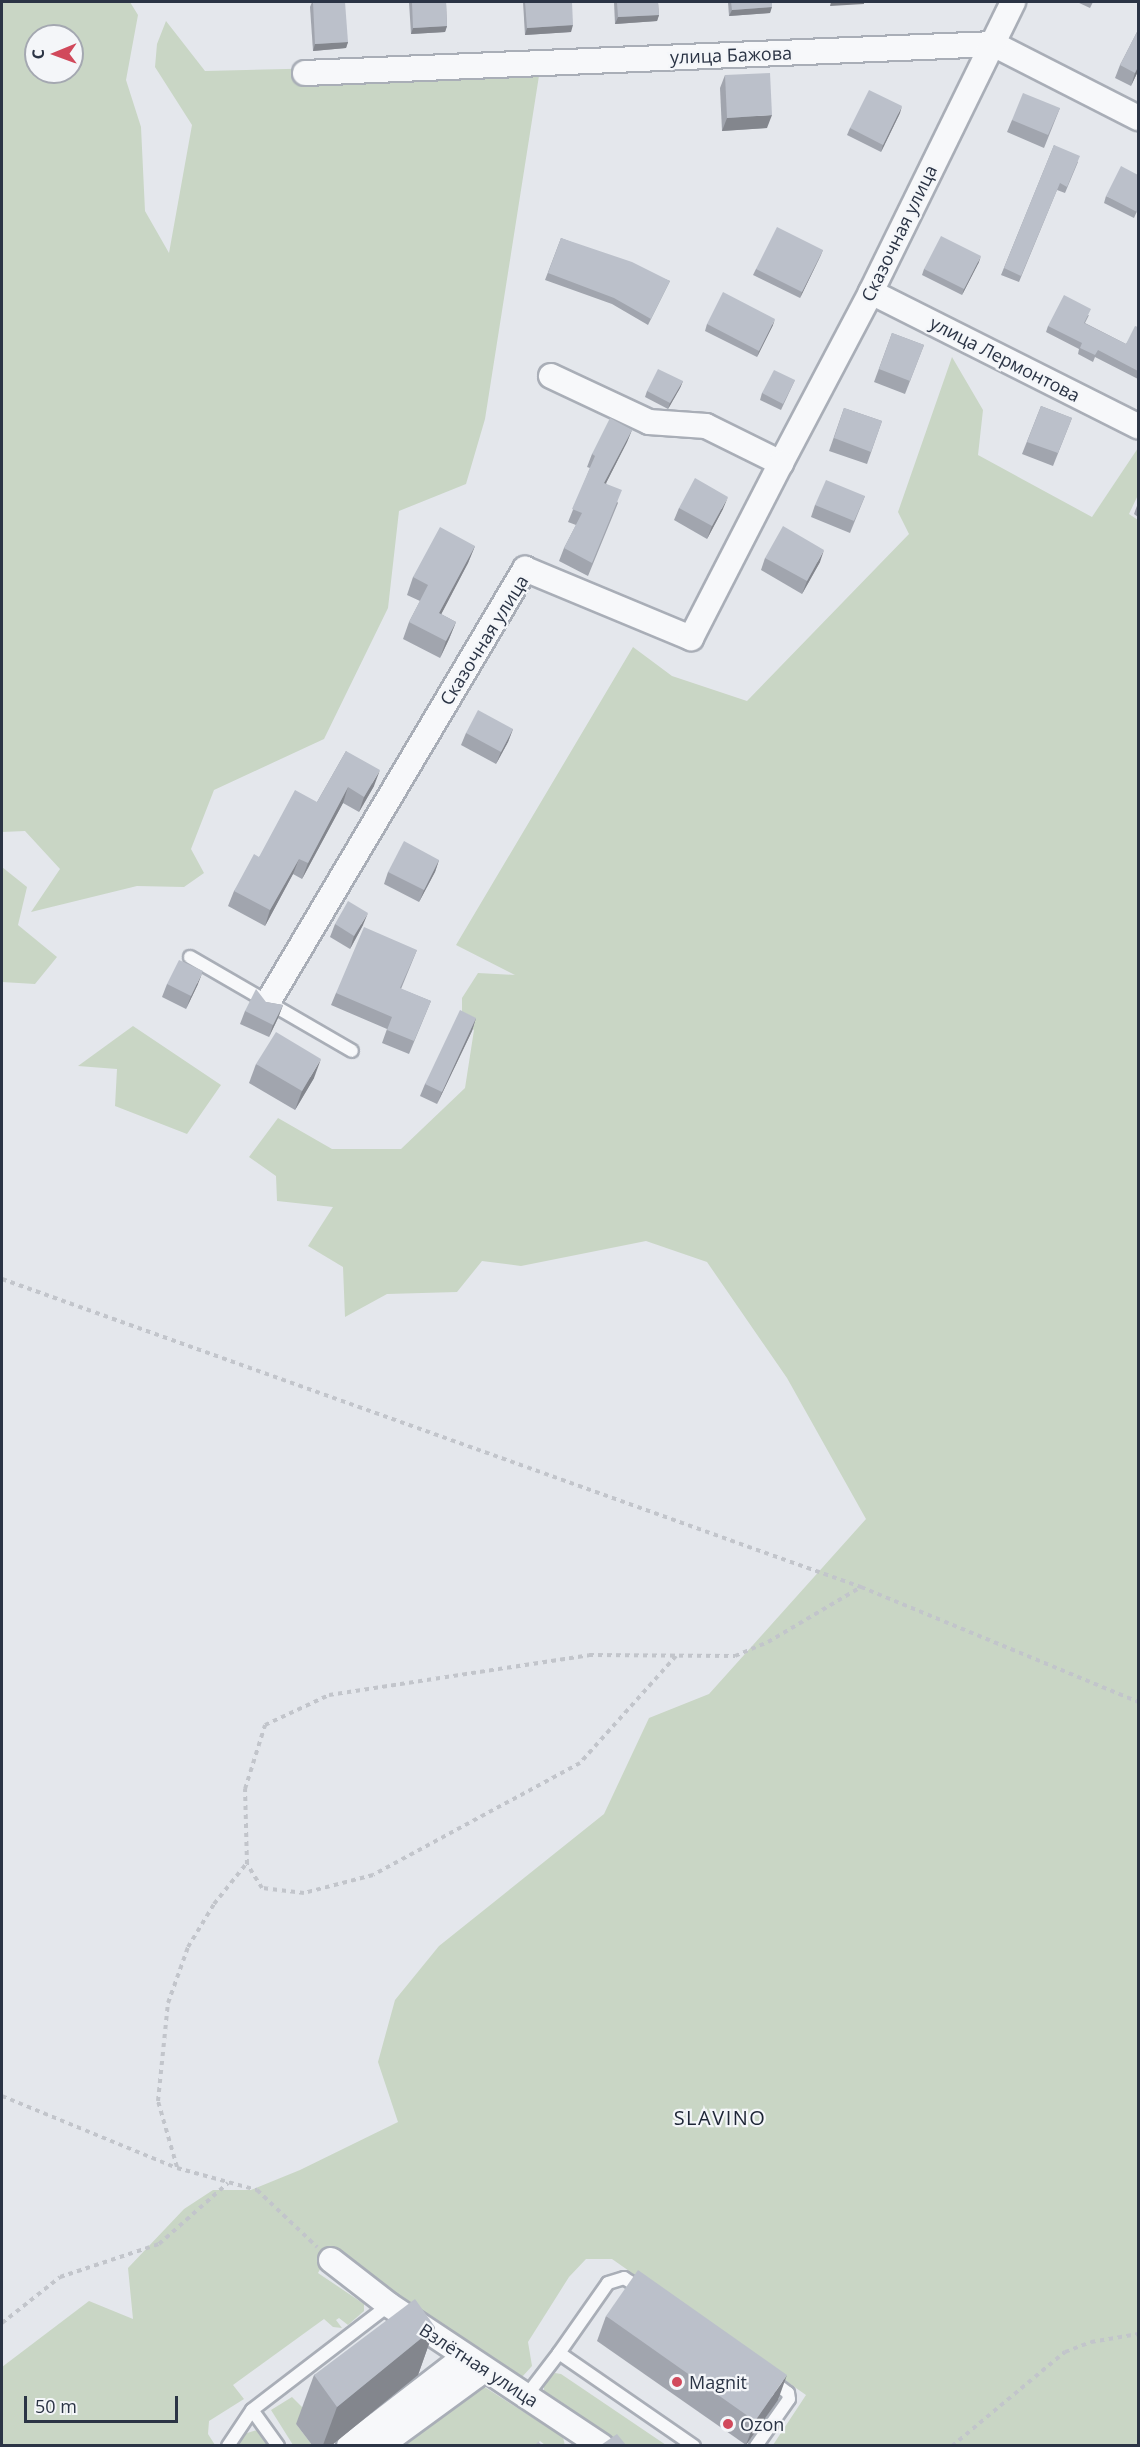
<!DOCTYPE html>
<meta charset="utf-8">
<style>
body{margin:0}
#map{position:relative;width:1140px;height:2447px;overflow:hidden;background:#e4e7ec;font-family:"Open Sans",sans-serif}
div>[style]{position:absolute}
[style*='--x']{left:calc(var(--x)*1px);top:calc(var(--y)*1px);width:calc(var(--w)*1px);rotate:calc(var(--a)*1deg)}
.green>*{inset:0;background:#c9d6c5}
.path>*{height:4px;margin-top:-2px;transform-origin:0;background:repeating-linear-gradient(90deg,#c2c5cb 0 4.5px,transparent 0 9px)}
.roads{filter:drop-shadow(2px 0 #a9aeb7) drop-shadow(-2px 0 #a9aeb7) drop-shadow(0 2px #a9aeb7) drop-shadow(0 -2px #a9aeb7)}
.lane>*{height:12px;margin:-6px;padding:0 6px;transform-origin:6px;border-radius:6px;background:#f7f8fa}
.street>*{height:24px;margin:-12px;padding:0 12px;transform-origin:12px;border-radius:12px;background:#f7f8fa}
.wall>*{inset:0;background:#a1a5ae}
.shaded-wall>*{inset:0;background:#83868d}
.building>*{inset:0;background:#bbc0ca}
.dots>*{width:16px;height:16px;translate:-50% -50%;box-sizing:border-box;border:3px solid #f4f6f9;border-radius:50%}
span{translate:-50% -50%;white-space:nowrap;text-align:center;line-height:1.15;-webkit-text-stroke:4.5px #f4f6f9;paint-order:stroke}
.street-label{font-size:18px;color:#2b3445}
.poi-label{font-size:18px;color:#2b3445}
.left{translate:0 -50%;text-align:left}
.neighbourhood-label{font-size:20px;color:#1d2536;letter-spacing:1.5px}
.frame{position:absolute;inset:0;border:3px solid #2b3445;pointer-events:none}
.north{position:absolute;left:24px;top:24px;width:60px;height:60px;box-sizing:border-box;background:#f4f6f9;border:2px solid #a4a8b1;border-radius:50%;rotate:269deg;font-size:16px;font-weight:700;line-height:24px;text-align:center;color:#2b3445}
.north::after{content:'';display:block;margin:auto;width:21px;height:27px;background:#d1495b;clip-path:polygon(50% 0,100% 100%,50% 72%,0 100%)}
.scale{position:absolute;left:24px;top:2396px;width:154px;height:27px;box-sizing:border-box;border:3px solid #2b3445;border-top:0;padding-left:8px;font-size:18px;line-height:21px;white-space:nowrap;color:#2b3445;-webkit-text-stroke:4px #f4f6f9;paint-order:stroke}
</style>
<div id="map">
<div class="green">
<div style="clip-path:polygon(evenodd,2px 2px,130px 2px,138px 15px,126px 80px,141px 127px,145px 211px,169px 253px,192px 125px,155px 67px,157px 44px,166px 21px,205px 71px,541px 63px,485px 419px,466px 484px,399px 511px,388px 608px,324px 739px,214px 790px,191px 849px,204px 873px,184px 887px,137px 886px,31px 912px,60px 869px,25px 831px,2px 832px,2px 2px,36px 36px,72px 36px,72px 72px,36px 72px,36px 36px)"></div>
<div style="clip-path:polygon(952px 357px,983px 410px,978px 455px,1092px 517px,1138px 448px,1138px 495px,1129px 514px,1138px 520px,1138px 2445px,773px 2445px,806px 2395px,612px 2259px,586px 2259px,569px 2277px,528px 2342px,532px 2366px,522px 2377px,515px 2377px,330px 2251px,318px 2273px,364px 2304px,364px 2311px,348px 2325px,339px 2318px,336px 2320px,342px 2328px,333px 2327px,324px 2319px,233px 2385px,244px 2399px,209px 2421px,208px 2434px,215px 2445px,2px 2446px,2px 2367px,89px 2301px,133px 2319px,128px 2268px,184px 2209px,213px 2190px,251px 2190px,300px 2170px,398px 2122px,378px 2062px,395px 2000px,439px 1946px,604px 1814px,649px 1718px,709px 1694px,866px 1519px,787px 1378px,707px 1262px,646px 1241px,521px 1266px,482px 1261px,457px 1292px,387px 1294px,345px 1317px,343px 1267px,308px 1246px,333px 1207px,277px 1201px,276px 1176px,249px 1157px,278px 1118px,332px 1149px,401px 1149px,465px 1088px,474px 1030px,462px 1020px,462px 998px,478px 973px,515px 975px,456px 945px,633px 647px,672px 676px,747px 701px,909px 534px,898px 512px)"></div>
<div style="clip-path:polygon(2px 867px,27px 887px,18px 925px,57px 957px,35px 984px,2px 982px)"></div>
<div style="clip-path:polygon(133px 1026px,221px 1085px,187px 1134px,115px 1106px,117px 1069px,78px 1066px)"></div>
<div style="clip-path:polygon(555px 2373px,561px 2374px,666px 2445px,620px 2445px,544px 2393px,544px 2385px)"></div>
<div style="clip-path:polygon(472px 2379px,563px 2437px,565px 2446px,545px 2445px,540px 2441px,535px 2446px,380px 2446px)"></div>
<div style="clip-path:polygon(292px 2397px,309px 2414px,296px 2424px,312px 2445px,293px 2445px,271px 2410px)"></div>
<div style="clip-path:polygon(257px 2430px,267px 2445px,238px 2445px,244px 2434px)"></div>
</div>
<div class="path">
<div style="--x:2;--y:1279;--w:913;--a:19.73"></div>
<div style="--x:861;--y:1587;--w:300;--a:22.5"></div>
<div style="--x:676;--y:1656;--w:144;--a:131.9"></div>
<div style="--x:580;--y:1763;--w:235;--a:151.6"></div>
<div style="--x:373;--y:1875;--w:71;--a:165.4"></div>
<div style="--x:304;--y:1893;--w:42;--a:-173.2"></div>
<div style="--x:262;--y:1888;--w:28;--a:-122"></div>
<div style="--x:247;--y:1864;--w:75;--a:-91.5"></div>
<div style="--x:245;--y:1789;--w:67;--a:-72.6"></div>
<div style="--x:265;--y:1725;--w:71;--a:-25.1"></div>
<div style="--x:329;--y:1695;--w:263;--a:-8.7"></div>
<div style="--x:589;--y:1655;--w:146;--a:0.4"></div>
<div style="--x:735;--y:1656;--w:36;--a:-23"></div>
<div style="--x:768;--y:1642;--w:108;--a:-30.6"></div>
<div style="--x:2;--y:2096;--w:189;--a:22.4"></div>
<div style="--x:177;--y:2168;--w:83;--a:15.4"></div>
<div style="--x:257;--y:2190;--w:83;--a:43.5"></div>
<div style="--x:177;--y:2167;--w:69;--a:-106.1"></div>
<div style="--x:158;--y:2101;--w:99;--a:-84.2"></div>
<div style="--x:168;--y:2003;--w:59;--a:-70.3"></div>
<div style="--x:188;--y:1947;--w:50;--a:-58.8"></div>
<div style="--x:214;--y:1904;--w:51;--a:-51.3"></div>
<div style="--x:2;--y:2323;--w:74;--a:-38.4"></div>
<div style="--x:60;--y:2277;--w:104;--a:-18.4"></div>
<div style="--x:159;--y:2244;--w:92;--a:-41.5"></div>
<div style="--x:537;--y:2443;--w:4;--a:45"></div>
<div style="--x:952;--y:2446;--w:147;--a:-39.8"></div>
<div style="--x:1065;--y:2352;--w:28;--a:-21"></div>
<div style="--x:1091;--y:2342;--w:48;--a:-9.7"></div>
</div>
<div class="roads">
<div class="lane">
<div style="--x:190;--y:957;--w:187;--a:30.1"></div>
<div style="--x:559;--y:2353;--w:85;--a:-55"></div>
<div style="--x:608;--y:2283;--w:17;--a:-17"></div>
<div style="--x:624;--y:2278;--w:22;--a:32"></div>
<div style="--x:527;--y:2395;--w:53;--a:-52.7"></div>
<div style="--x:559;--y:2353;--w:164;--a:34.6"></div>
<div style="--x:228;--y:2446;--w:43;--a:-56.3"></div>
<div style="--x:278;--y:2446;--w:44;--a:-125.8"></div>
<div style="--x:252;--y:2410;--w:173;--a:-37.5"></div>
<div style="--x:756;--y:2446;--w:57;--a:-54.9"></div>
<div style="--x:789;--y:2399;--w:6;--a:-99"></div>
<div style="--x:788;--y:2393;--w:21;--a:-143"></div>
</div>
<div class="street">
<div style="--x:305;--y:73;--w:689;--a:-2.41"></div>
<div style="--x:993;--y:44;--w:163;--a:27"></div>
<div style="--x:871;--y:292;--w:299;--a:26.7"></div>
<div style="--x:551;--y:376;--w:108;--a:25.1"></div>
<div style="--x:649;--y:422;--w:57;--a:4"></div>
<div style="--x:706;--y:426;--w:84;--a:26.3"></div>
<div style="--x:781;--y:463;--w:193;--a:-62.2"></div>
<div style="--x:871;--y:292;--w:323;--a:-63.9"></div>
<div style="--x:268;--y:1002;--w:504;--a:-59.31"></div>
<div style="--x:525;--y:569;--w:180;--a:22.6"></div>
<div style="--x:691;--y:638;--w:197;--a:-62.8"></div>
<div style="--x:331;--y:2260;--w:73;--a:37.8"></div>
<div style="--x:389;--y:2305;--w:255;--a:33.6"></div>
<div style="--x:349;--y:2446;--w:138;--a:-37.6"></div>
<div style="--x:458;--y:2362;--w:23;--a:34"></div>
<div style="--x:477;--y:2375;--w:120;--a:143.8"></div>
</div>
</div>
<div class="wall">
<div style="clip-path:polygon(312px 2px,348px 42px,346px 48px,313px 51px,310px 7px)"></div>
<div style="clip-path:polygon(409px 2px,446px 2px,447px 26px,445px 32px,411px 34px)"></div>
<div style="clip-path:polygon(523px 2px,572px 2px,571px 32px,525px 35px)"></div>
<div style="clip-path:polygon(614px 2px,658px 2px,659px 15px,657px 21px,615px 24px)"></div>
<div style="clip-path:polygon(728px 2px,772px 2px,770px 13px,729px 16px)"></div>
<div style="clip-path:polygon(1077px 2px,1093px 2px,1090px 8px)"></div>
<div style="clip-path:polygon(1138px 30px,1138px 71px,1131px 86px,1115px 78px,1120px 65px)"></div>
<div style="clip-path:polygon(725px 75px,767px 128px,722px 131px,720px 88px)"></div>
<div style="clip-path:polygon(1060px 108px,1044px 148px,1007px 132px,1012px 120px)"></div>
<div style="clip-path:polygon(900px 113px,881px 152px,847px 135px,850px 128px)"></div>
<div style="clip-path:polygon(1054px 145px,1078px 162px,1065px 193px,1057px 190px,1019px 282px,1001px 275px)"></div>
<div style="clip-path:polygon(1106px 196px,1138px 209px,1134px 218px,1104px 203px)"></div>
<div style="clip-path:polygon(561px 238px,670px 281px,648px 325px,612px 304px,545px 280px)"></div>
<div style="clip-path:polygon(823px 250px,800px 298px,753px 275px,756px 269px)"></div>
<div style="clip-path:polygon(979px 262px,962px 295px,922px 275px,924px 269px)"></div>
<div style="clip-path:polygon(1089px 315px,1085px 323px,1126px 344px,1138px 327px,1138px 379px,1095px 357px,1093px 362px,1078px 354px,1079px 349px,1046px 332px,1048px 326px)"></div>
<div style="clip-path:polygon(707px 324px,773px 325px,757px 357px,705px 331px)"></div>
<div style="clip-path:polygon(892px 333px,924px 345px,905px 394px,874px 382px)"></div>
<div style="clip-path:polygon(795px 380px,781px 410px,760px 400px,762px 393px)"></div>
<div style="clip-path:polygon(683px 381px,680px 388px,668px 409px,645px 397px,647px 391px)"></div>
<div style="clip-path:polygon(1041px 406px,1072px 418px,1053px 466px,1022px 454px)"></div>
<div style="clip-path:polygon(844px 408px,882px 421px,867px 464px,829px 451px)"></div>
<div style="clip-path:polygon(632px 430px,627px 442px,606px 483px,618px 503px,588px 576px,559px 561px,564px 548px,576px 525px,568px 522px,590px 468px,587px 467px,592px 454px)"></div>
<div style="clip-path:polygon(865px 496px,850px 533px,811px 517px,815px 505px)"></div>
<div style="clip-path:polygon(1138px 503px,1138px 517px,1134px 514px)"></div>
<div style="clip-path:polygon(679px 508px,723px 509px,707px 539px,674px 520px)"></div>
<div style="clip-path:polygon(475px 546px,468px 563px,441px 614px,456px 622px,449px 639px,440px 658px,403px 639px,409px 622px,420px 601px,407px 595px,413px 577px)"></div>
<div style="clip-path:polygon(765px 558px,820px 562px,802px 594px,761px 570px)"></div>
<div style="clip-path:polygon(513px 729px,508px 742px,496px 764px,461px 745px,466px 733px)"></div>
<div style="clip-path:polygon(346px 751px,374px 786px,359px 812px,343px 803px,302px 879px,293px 874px,265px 926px,228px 906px,234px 891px,259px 857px,317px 802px)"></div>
<div style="clip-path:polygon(439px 860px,435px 872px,419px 902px,384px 884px,388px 872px)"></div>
<div style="clip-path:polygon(335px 924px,363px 925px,350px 949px,330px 937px)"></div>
<div style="clip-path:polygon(417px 950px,401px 989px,431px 1001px,409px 1054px,382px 1043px,387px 1029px,331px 1005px,336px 993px)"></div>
<div style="clip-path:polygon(167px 984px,198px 984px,186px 1009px,162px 997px)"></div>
<div style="clip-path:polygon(266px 1002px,283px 1005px,278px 1018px,269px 1037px,240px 1024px,245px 1011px)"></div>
<div style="clip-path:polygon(476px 1018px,472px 1031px,437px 1104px,420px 1096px,425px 1084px)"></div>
<div style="clip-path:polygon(256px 1064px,314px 1078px,295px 1110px,249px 1083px)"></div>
<div style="clip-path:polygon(606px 2316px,778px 2400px,746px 2445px,597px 2341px)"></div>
<div style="clip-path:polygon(435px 2327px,418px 2375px,332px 2445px,312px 2445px,296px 2424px,314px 2375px)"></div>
</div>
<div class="shaded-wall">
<div style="clip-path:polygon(831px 2px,864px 2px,864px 4px,830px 6px)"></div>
<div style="clip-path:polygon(772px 7px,770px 13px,729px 16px,732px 10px)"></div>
<div style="clip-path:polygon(659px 15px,657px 21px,615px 24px,618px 17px)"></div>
<div style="clip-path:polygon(573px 25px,571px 32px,525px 35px,527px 28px)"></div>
<div style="clip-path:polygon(447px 26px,445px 32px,411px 34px,413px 28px)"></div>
<div style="clip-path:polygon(348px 42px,346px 48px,313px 51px,315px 44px)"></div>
<div style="clip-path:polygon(1138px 67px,1138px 71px,1131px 86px,1135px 73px)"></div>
<div style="clip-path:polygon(902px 106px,900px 113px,881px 152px,883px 145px)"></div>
<div style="clip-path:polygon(772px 115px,767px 128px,722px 131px,727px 118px)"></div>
<div style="clip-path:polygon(823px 250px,820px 257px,800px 298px,802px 292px)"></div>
<div style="clip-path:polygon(981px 256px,979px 262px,962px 295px,964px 289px)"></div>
<div style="clip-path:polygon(775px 319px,773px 325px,757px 357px,759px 351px)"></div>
<div style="clip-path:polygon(683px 381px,680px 388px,668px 409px,670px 403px)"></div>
<div style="clip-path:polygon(632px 430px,627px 442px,600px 495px,604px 483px)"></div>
<div style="clip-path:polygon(728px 497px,723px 509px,707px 539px,712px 526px)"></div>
<div style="clip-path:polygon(475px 546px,468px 563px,433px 630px,439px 613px)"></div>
<div style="clip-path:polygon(824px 550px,820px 562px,802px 594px,807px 581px)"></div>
<div style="clip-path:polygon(456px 622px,449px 639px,440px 658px,446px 641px)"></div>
<div style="clip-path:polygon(513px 729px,508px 742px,496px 764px,501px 752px)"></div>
<div style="clip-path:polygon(380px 770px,374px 786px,359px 812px,364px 797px)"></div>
<div style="clip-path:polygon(348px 787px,343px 803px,302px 879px,308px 863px)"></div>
<div style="clip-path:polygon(299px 859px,293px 874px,265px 926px,270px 910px)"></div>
<div style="clip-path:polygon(439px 860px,435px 872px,419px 902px,424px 890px)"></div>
<div style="clip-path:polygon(368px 913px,363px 925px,350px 949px,354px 936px)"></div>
<div style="clip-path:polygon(203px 971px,198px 984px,186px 1009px,191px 996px)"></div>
<div style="clip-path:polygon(283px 1005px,278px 1018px,269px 1037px,273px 1025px)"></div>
<div style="clip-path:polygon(476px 1018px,472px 1031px,437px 1104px,442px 1092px)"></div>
<div style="clip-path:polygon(321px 1059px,314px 1078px,295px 1110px,302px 1091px)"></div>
<div style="clip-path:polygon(435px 2327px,418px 2375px,332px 2445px,323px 2445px,337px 2407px)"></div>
<div style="clip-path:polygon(787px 2375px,778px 2400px,746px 2445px,755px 2421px)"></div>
</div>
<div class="building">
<div style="clip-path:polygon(313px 2px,345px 2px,348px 42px,315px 44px)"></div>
<div style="clip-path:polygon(412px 2px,446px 2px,447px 26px,413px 28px)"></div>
<div style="clip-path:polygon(525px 2px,572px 2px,573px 25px,527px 28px)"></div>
<div style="clip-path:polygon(617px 2px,658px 2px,659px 15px,618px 17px)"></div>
<div style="clip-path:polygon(731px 2px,772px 2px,772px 7px,732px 10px)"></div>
<div style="clip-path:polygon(1138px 30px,1138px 67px,1135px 73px,1120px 65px)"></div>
<div style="clip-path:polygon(770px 73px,772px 115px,727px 118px,725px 75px)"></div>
<div style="clip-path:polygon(869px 90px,902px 106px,883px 145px,850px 128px)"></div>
<div style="clip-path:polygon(1023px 93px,1060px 108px,1048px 135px,1012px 120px)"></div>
<div style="clip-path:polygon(1054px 145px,1080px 156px,1067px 187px,1060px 183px,1021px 276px,1004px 268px)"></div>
<div style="clip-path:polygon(1121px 166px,1138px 175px,1138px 208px,1137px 212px,1106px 196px)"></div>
<div style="clip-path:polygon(777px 227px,823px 250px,802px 292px,756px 269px)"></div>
<div style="clip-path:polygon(941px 236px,981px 256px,964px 289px,924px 269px)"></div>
<div style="clip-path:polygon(561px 238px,632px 262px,670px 281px,651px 319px,614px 298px,548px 273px)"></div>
<div style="clip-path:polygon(723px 292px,775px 319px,759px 351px,707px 324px)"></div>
<div style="clip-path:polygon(1064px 295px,1091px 309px,1084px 323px,1126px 344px,1135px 326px,1138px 327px,1138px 371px,1098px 350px,1095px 355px,1080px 348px,1082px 343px,1048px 326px)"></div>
<div style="clip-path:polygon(892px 333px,924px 345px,910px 381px,879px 369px)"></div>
<div style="clip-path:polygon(658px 369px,683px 381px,670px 403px,647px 391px)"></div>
<div style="clip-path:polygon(774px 370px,795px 380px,783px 404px,762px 393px)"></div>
<div style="clip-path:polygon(1041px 406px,1072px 418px,1058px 453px,1027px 442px)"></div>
<div style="clip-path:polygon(844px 408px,882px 421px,871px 452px,834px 438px)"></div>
<div style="clip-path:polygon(610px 418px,632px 430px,604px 483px,622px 490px,592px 563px,564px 548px,582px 513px,572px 509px,595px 456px,592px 454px)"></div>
<div style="clip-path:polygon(695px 478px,728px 497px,712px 526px,679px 508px)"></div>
<div style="clip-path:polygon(826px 480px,865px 496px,854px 521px,815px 505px)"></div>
<div style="clip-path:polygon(783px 526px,824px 550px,807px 581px,765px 558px)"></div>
<div style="clip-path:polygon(440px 527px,475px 546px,439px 613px,456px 622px,446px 641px,409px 622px,428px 585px,413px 577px)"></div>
<div style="clip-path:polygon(478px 710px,513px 729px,501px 752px,466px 733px)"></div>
<div style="clip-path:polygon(346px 751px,380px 770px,364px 797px,348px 787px,308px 863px,299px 859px,270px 910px,234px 891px,254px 854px,259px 857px,295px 790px,317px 802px)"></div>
<div style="clip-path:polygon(404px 841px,439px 860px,424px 890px,388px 872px)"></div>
<div style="clip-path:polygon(348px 901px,368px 913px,354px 936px,335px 924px)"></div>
<div style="clip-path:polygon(364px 927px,417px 950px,400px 988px,431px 1001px,414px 1041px,387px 1030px,392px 1017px,336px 993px)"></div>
<div style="clip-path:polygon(179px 960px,203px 971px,191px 996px,167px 984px)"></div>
<div style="clip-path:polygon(256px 989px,266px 1002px,283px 1005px,273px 1025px,245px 1011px)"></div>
<div style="clip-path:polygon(460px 1010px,476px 1018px,442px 1092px,425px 1084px)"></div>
<div style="clip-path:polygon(276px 1032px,321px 1059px,302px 1091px,256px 1064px)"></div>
<div style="clip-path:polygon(638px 2270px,787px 2375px,755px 2421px,606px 2316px)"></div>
<div style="clip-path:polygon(415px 2299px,435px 2327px,337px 2407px,314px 2375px)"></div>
<div style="clip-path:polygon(617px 2434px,626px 2445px,601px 2445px)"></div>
</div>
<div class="dots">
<div style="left:677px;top:2382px;background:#d1495b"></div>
<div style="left:728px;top:2424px;background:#d1495b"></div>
</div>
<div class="street-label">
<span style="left:731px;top:55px;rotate:-2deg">улица Бажова</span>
<span style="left:899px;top:233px;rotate:-64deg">Сказочная улица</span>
<span style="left:1005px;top:359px;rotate:27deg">улица Лермонтова</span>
<span style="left:484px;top:640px;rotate:-58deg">Сказочная улица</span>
<span style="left:479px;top:2365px;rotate:33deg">Взлётная улица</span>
</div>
<div class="poi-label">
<span class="left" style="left:689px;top:2382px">Magnit</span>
<span class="left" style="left:740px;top:2424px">Ozon</span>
</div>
<div class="neighbourhood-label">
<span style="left:720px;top:2117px">SLAVINO</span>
</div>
<div class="frame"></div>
<div class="north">С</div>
<div class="scale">50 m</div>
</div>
